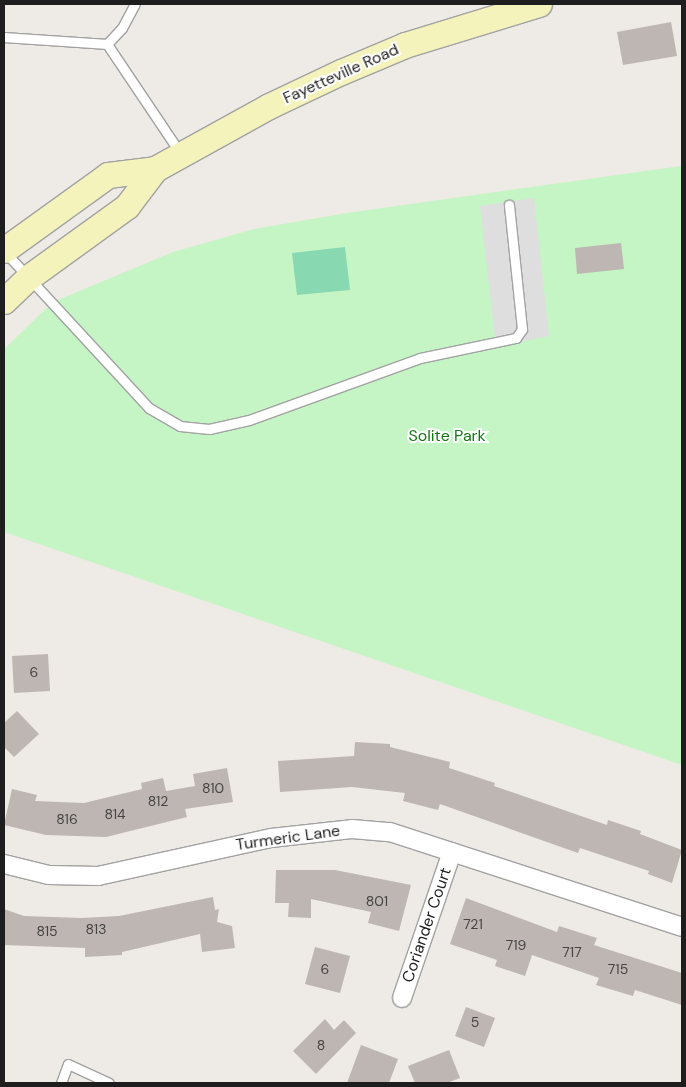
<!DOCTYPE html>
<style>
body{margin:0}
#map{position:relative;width:686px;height:1087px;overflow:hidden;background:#eeeae5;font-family:"DM Sans",sans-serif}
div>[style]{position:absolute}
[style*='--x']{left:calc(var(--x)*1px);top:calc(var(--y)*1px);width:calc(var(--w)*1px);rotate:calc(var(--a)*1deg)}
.park>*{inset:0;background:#c5f5c5}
.pitch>*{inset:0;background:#88d8b2}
.parking>*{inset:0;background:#dedede}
.building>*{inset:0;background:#beb6b2}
.roads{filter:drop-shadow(1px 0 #a2a2a2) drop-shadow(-1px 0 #a2a2a2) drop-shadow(0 1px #a2a2a2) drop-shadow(0 -1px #a2a2a2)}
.service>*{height:9px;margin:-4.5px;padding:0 4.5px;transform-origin:4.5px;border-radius:4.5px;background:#fff}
.minor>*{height:18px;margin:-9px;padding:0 9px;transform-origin:9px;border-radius:9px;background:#fff}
.secondary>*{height:25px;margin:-12.5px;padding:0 12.5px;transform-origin:12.5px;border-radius:12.5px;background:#f5f3bc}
span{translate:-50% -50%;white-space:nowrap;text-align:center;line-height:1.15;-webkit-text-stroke:4px #fff;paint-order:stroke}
.number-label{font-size:14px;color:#464443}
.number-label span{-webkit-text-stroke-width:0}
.street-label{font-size:16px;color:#1e1e1e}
.park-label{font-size:16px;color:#147513}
.frame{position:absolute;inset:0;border:5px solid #1e1e1e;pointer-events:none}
</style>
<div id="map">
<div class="park">
<div style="clip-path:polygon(681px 166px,682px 765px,4px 532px,4px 349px,53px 302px,173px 252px,254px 229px,347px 213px)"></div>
</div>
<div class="pitch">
<div style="clip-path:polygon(345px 247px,350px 290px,297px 295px,292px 253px)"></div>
</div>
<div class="parking">
<div style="clip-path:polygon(534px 198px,549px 336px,496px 347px,480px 206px)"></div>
</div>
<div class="building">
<div style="clip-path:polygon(671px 22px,677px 56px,623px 65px,617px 32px)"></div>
<div style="clip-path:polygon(621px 243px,624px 269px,577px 274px,575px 248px)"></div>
<div style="clip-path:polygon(48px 654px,50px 691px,14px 693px,12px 656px)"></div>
<div style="clip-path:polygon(17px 711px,39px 734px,14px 757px,4px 747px,4px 723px)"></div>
<div style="clip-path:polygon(355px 742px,390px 744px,390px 747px,450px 762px,449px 768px,495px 783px,494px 786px,607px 825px,608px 820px,641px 831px,640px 834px,682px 850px,672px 883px,648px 874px,649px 871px,580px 848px,578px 853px,440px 804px,438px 810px,403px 801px,405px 793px,352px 787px,280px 792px,278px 761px,354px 756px)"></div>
<div style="clip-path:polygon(227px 768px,233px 802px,185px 809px,187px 817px,106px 837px,46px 835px,4px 825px,12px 789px,37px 795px,35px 801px,84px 803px,142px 789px,141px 783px,163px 778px,166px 791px,195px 786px,193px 774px)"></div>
<div style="clip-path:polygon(276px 870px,335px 870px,411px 885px,399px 931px,368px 923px,371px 912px,311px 899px,311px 918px,288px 917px,289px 903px,275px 903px)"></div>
<div style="clip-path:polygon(213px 897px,215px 910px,219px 909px,217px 922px,232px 926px,235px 948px,202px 952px,200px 934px,122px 952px,122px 955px,85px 957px,85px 948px,4px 945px,4px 909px,24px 916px,82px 918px,119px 916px)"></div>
<div style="clip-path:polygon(466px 898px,557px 932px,559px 926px,597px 938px,594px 945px,682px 973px,682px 1005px,635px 990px,633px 996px,596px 985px,599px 978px,532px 955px,525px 976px,495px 966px,497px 960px,450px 944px)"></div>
<div style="clip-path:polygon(315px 947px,350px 956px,340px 993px,305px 984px)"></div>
<div style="clip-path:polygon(466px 1007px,495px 1018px,484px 1047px,455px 1036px)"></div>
<div style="clip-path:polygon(325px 1019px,334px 1030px,344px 1020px,356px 1033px,316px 1074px,293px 1051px)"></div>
<div style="clip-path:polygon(361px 1045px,398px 1059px,389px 1083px,347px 1083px)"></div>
<div style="clip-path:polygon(449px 1050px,460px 1078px,447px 1083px,415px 1083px,408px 1066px)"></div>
</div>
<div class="roads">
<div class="service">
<div style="--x:4;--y:37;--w:103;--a:3.9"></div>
<div style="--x:107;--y:44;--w:133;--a:56.1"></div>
<div style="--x:107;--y:44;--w:22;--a:-47"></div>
<div style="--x:122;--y:28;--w:27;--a:-62"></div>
<div style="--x:5;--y:252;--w:212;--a:47.3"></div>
<div style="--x:149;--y:408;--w:36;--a:30"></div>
<div style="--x:180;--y:426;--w:29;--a:6"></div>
<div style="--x:209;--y:429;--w:41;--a:-12.7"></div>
<div style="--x:249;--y:420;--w:182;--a:-19.9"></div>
<div style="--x:420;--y:358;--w:98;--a:-11.8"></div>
<div style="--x:516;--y:338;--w:11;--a:-56"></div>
<div style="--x:522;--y:329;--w:125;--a:-96"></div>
<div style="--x:61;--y:1083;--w:20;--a:-70"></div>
<div style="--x:68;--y:1064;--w:45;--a:24.9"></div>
</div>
<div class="minor">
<div style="--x:4;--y:864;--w:46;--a:13.7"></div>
<div style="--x:49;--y:875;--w:49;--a:1.2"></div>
<div style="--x:98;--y:876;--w:177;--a:-12.4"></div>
<div style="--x:271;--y:838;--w:81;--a:-6.3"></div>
<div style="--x:352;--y:829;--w:38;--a:5"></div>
<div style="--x:390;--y:832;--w:307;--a:18"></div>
<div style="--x:402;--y:998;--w:154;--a:-71.1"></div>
</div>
<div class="secondary">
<div style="--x:4;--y:250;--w:128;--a:-35.8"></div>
<div style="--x:108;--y:175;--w:47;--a:-7.3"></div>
<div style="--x:155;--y:169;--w:130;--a:-28.9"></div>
<div style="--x:269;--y:106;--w:80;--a:-25.3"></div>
<div style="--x:341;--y:72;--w:69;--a:-22.9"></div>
<div style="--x:405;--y:45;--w:140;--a:-17"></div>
<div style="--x:4;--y:301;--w:35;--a:-44"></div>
<div style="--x:29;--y:277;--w:121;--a:-35.9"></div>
<div style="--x:127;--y:206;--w:46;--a:-52.9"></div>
</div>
</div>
<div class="number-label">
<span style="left:34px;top:672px">6</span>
<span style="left:213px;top:788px">810</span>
<span style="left:158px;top:801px">812</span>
<span style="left:115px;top:814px">814</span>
<span style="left:67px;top:819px">816</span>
<span style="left:377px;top:901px">801</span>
<span style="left:473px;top:924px">721</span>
<span style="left:96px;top:929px">813</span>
<span style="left:47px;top:931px">815</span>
<span style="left:516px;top:945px">719</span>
<span style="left:572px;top:952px">717</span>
<span style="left:325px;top:969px">6</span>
<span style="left:618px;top:969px">715</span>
<span style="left:475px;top:1022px">5</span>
<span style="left:321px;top:1045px">8</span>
</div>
<div class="street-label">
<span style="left:341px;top:74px;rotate:-24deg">Fayetteville Road</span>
<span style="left:288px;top:838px;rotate:-8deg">Turmeric Lane</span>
<span style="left:427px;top:925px;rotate:-71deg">Coriander Court</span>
</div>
<div class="park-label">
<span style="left:447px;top:436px">Solite Park</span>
</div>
<div class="frame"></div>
</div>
